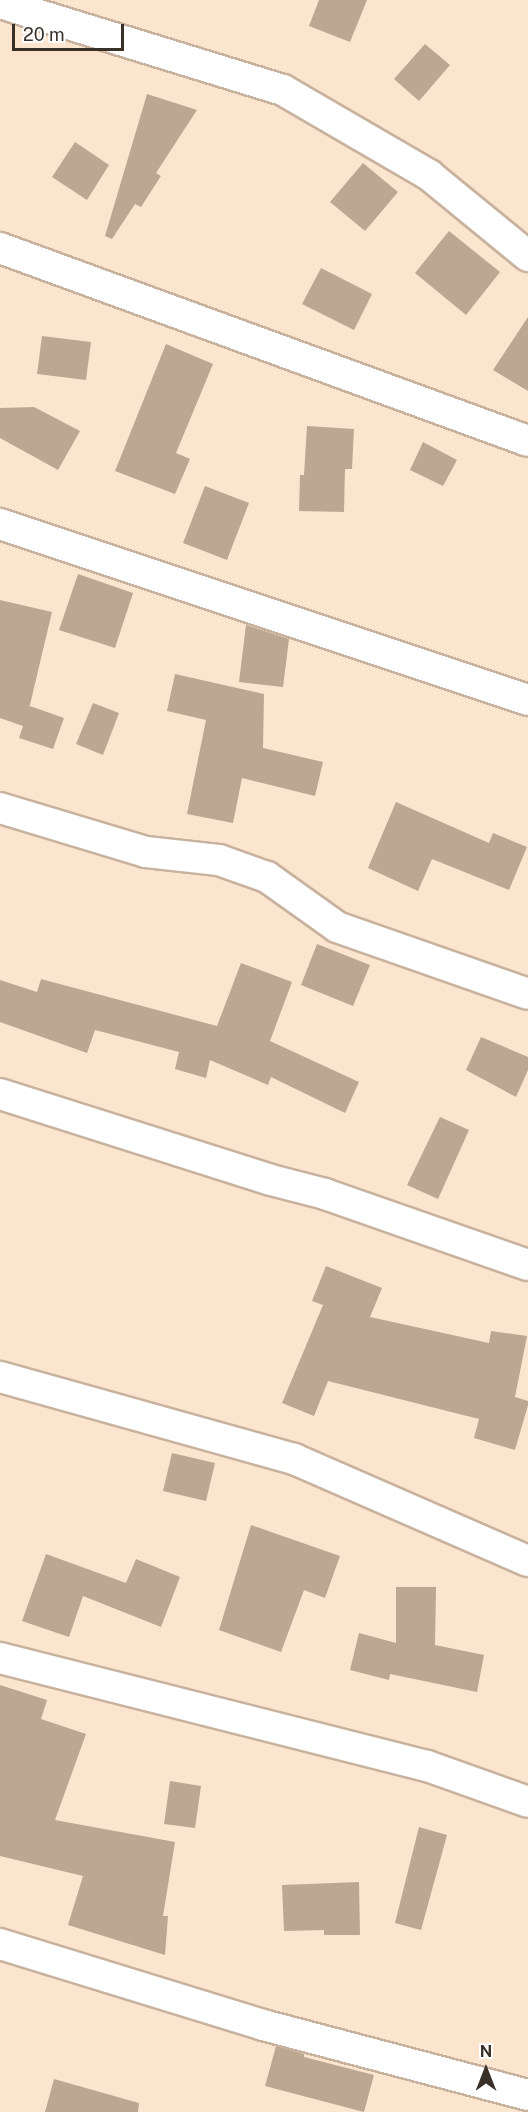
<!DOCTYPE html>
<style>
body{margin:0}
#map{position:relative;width:528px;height:2112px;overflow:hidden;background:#fbe5cf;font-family:"Public Sans",sans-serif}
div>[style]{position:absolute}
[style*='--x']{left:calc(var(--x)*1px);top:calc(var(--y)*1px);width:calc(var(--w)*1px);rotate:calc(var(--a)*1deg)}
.building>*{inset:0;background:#bca793}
.roads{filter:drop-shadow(2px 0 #c8b29e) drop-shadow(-2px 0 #c8b29e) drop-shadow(0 2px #c8b29e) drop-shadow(0 -2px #c8b29e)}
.minor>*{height:30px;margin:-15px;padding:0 15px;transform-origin:15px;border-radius:15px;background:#fff}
span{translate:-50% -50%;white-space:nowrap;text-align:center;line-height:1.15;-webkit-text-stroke:4.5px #fff;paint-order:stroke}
.north{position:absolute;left:456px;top:2040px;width:60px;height:60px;-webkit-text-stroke:4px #fff;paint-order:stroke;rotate:0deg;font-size:16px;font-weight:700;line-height:24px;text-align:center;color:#393128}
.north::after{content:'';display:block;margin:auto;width:21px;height:27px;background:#393128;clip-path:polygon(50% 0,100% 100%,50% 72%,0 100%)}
.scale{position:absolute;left:12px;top:24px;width:112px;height:27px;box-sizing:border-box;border:3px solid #393128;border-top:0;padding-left:8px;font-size:18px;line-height:21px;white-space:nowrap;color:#393128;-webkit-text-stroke:4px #fff;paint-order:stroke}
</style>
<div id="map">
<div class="building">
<div style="clip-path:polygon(319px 0,367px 0,350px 42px,309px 26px)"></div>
<div style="clip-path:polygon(425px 44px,450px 65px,419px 101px,394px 79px)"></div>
<div style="clip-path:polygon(147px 94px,197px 110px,156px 173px,161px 176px,141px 207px,135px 204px,112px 239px,105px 236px)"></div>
<div style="clip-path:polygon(75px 142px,109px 165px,87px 200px,52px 177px)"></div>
<div style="clip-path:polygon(363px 163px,398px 192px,365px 231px,330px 202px)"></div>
<div style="clip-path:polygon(449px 231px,500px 272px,466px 315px,415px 273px)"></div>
<div style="clip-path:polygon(321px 268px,372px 294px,354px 330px,302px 304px)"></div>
<div style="clip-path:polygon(528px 317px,528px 391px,493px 370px)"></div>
<div style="clip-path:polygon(42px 336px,91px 342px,86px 380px,37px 374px)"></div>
<div style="clip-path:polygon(166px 344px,213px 364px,176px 453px,190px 459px,175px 494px,115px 471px)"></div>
<div style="clip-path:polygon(34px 407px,80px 431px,58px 470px,0 438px,0 408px)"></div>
<div style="clip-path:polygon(307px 426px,354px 429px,352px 469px,345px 469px,344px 512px,299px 511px,300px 475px,304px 475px)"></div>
<div style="clip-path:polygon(423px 442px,457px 460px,443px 486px,410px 470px)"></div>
<div style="clip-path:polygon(205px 486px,249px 503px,227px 560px,183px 543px)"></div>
<div style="clip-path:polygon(78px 574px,133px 593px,115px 648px,59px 630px)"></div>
<div style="clip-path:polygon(0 600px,52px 612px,29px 709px,30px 706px,64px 718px,53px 749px,19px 738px,23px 726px,0 718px)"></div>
<div style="clip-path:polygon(246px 625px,289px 639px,283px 687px,239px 682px)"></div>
<div style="clip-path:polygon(175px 674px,264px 694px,263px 748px,323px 762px,315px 796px,242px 778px,233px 823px,187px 814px,206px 720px,167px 711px)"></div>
<div style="clip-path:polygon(93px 703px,119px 713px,103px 755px,76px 744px)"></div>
<div style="clip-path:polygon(396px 802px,489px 843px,493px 833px,527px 847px,509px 890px,432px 859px,418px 891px,368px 868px)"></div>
<div style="clip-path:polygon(317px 944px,370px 965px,353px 1006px,301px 985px)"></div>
<div style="clip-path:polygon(241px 963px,292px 982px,270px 1041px,359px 1082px,345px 1113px,271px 1077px,268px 1085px,210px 1060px,206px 1078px,175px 1069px,179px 1052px,95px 1030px,87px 1053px,0 1022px,0 980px,37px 992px,41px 979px,217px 1026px)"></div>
<div style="clip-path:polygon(481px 1037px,528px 1057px,528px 1070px,516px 1097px,466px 1070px)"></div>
<div style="clip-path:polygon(440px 1117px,469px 1130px,438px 1199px,407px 1185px)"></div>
<div style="clip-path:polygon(326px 1266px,382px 1288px,370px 1317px,489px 1343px,491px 1331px,527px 1336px,515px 1397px,528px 1401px,528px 1405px,515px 1450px,474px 1438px,479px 1419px,328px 1381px,314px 1416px,282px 1403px,323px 1305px,312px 1301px)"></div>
<div style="clip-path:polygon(172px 1453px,215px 1463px,206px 1501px,163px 1491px)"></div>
<div style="clip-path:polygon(251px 1525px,340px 1556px,325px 1598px,304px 1590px,281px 1652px,219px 1630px)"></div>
<div style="clip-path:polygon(46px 1554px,126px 1583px,136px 1559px,180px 1577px,161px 1627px,83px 1596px,69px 1637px,22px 1621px)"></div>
<div style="clip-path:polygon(396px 1587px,436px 1587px,435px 1645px,484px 1655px,477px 1692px,390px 1674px,389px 1680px,350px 1670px,359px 1633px,396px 1643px)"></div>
<div style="clip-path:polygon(0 1685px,47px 1700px,41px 1719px,86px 1734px,55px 1820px,175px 1842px,163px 1916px,168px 1916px,165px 1955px,68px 1925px,83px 1876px,0 1856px)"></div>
<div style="clip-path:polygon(170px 1781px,201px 1786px,195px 1828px,164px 1824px)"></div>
<div style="clip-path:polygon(419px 1827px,447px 1835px,421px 1930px,395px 1923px)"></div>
<div style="clip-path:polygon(359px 1882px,360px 1935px,324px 1935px,324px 1930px,284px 1931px,282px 1885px)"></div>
<div style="clip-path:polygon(276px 2046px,304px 2054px,304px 2057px,374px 2075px,364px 2112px,265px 2086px)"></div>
<div style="clip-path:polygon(54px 2079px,139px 2103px,138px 2112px,45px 2112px)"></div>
</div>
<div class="roads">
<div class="minor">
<div style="--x:0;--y:3;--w:296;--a:17.1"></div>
<div style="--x:283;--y:90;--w:169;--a:30.2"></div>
<div style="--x:429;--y:175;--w:128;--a:39.3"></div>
<div style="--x:0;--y:248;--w:562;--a:20.08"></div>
<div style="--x:0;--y:524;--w:557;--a:18.43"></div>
<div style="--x:0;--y:808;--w:152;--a:16.8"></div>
<div style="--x:146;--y:852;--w:73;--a:6.3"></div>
<div style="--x:219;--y:860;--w:51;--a:19.5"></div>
<div style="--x:267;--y:877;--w:86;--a:35.5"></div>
<div style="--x:337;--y:927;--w:202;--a:19.3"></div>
<div style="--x:0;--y:1094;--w:284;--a:17.6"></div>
<div style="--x:271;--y:1180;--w:56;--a:14.5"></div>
<div style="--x:325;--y:1194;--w:215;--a:19.3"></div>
<div style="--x:0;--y:1377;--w:305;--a:15.6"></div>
<div style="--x:294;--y:1459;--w:255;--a:23.6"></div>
<div style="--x:0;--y:1658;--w:440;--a:14.2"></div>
<div style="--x:427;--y:1766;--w:107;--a:19.6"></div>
<div style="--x:0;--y:1944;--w:275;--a:17.1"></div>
<div style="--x:263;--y:2025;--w:274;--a:14.8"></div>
</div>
</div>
<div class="north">N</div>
<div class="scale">20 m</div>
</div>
